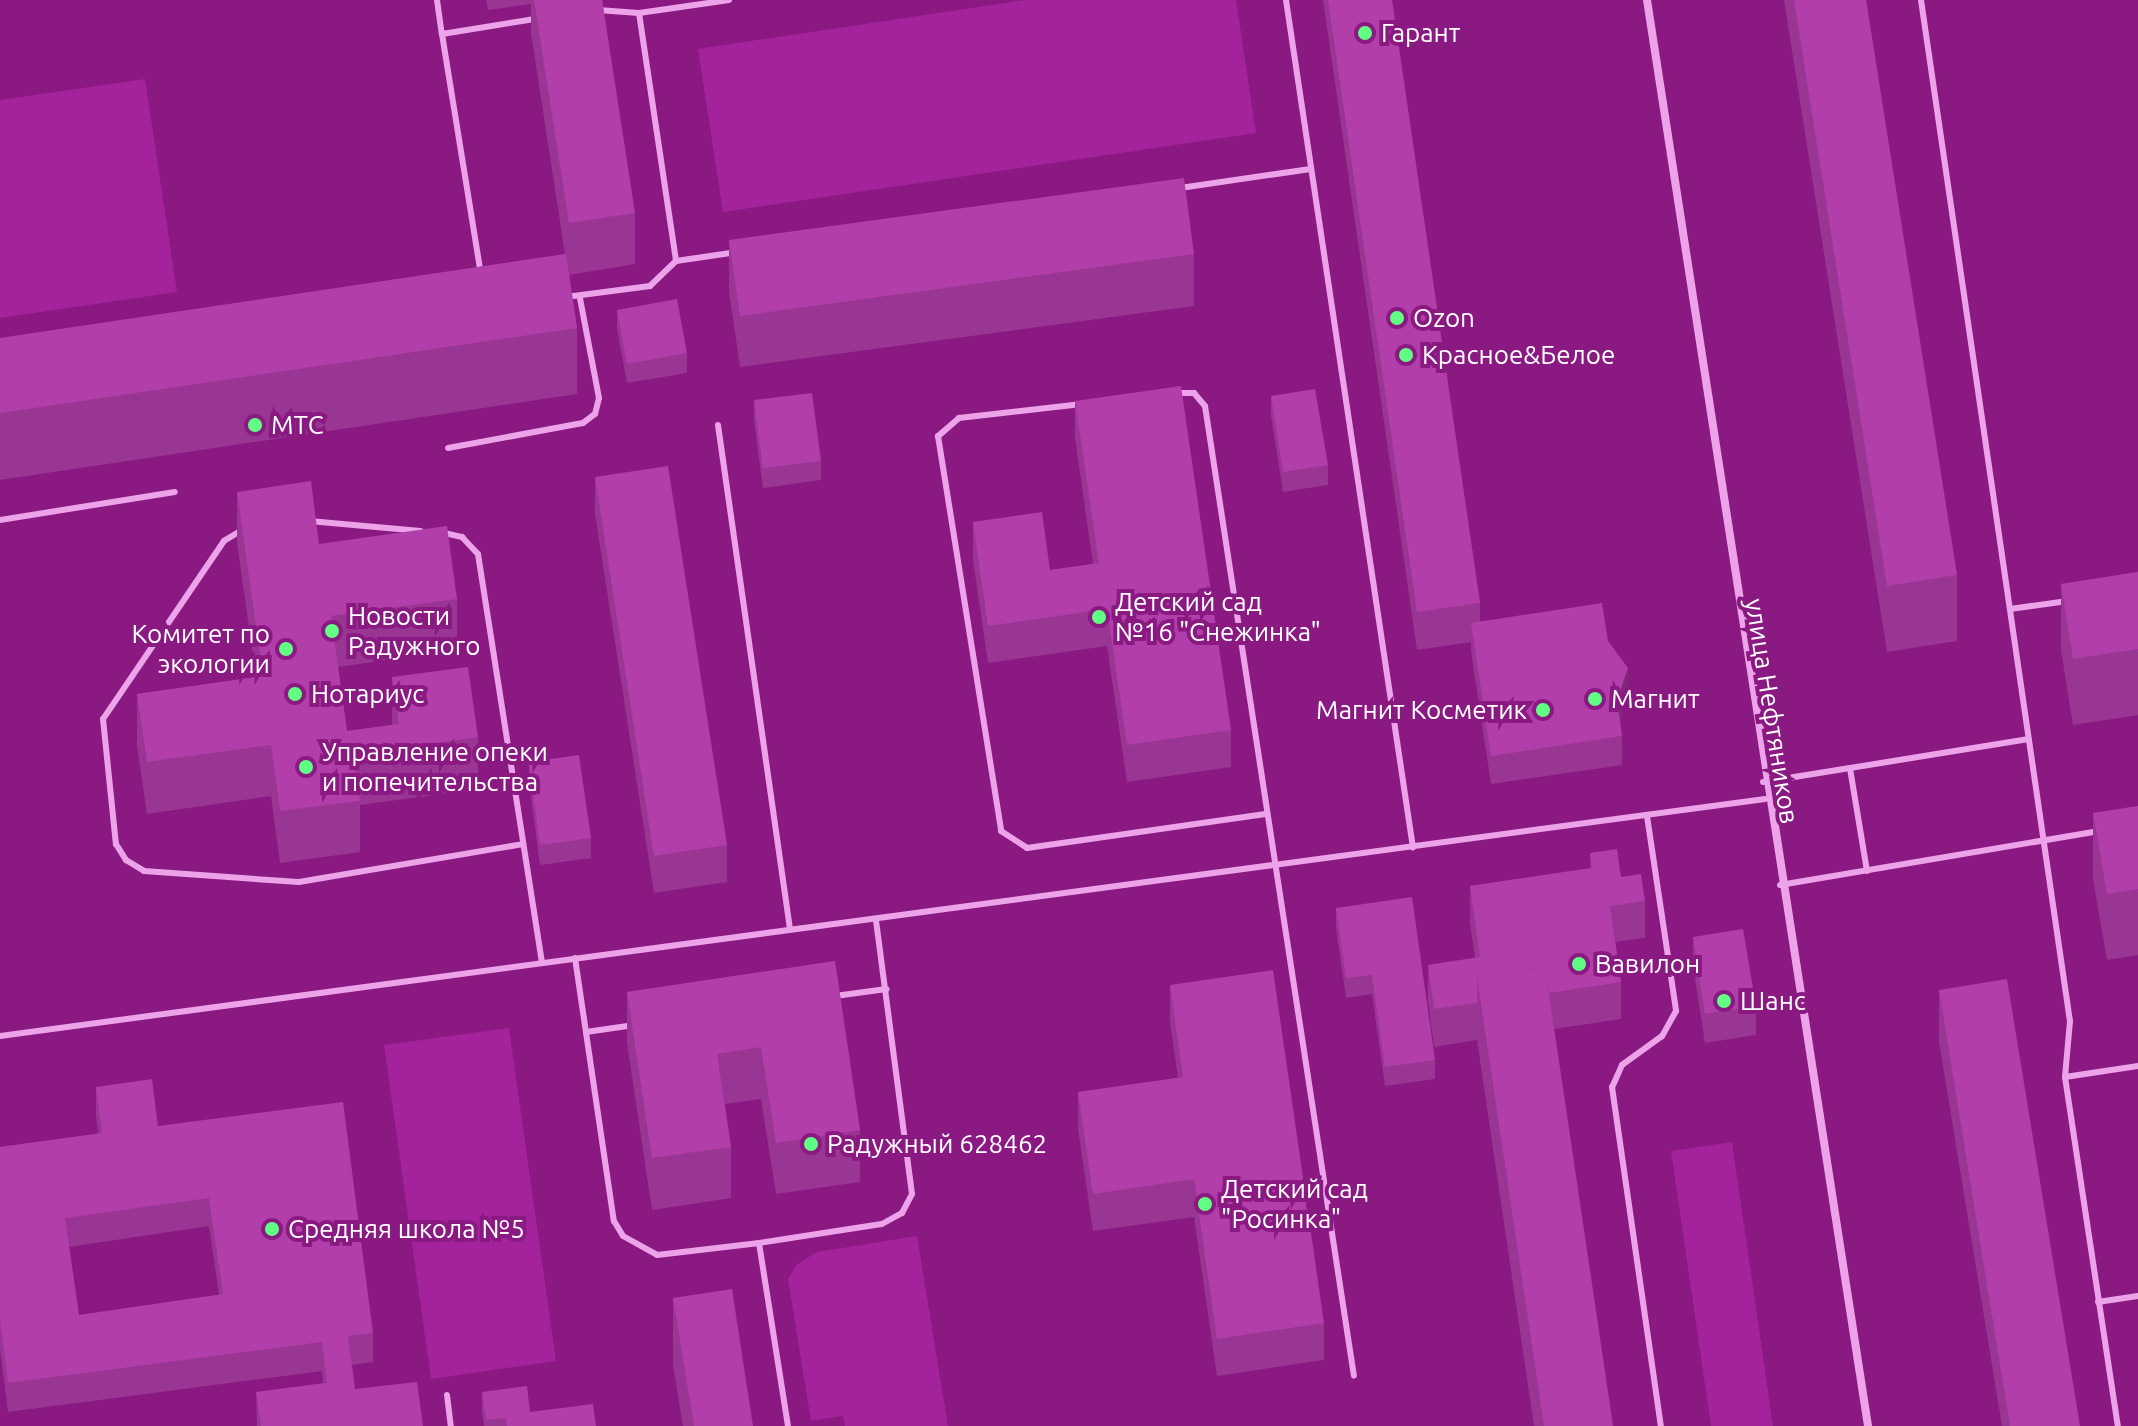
<!DOCTYPE html>
<meta charset="utf-8">
<style>
body{margin:0}
#map{position:relative;width:2138px;height:1426px;overflow:hidden;background:#8a1982;font-family:Ubuntu,sans-serif}
div>[style]{position:absolute}
[style*='--x']{left:calc(var(--x)*1px);top:calc(var(--y)*1px);width:calc(var(--w)*1px);rotate:calc(var(--a)*1deg)}
.green>*{inset:0;background:#a4229c}
.service>*{height:6px;margin:-3px;padding:0 3px;transform-origin:3px;border-radius:3px;background:#eda3e9}
.minor>*{height:8px;margin:-4px;padding:0 4px;transform-origin:4px;border-radius:4px;background:#eda3e9}
.wall>*{inset:0;background:#993592}
.shaded-wall>*{inset:0;background:#7d2b77}
.building>*{inset:0;background:#b23eaa}
.dots>*{width:22px;height:22px;translate:-50% -50%;box-sizing:border-box;border:4px solid #8a1982;border-radius:50%}
span{translate:-50% -50%;white-space:nowrap;text-align:center;line-height:1.15;-webkit-text-stroke:8px #8a1982;paint-order:stroke}
.poi-label{font-size:26px;color:#fff}
.left{translate:0 -50%;text-align:left}
.right{translate:-100% -50%;text-align:right}
.street-label{font-size:26px;color:#fff}
</style>
<div id="map">
<div class="green">
<div style="clip-path:polygon(1025px 0,1236px 0,1256px 133px,723px 212px,698px 49px)"></div>
<div style="clip-path:polygon(145px 79px,177px 292px,0 318px,0 100px)"></div>
<div style="clip-path:polygon(509px 1028px,556px 1361px,431px 1379px,384px 1045px)"></div>
<div style="clip-path:polygon(1732px 1142px,1773px 1426px,1711px 1426px,1671px 1151px)"></div>
<div style="clip-path:polygon(917px 1236px,948px 1426px,845px 1426px,843px 1416px,811px 1421px,788px 1279px,796px 1265px,817px 1252px)"></div>
</div>
<div class="service">
<div style="--x:437;--y:0;--w:34;--a:82"></div>
<div style="--x:442;--y:34;--w:94;--a:-9.2"></div>
<div style="--x:1286;--y:0;--w:857;--a:81.48"></div>
<div style="--x:1921;--y:0;--w:1032;--a:81.7"></div>
<div style="--x:2070;--y:1021;--w:56;--a:95.1"></div>
<div style="--x:2065;--y:1077;--w:353;--a:81.4"></div>
<div style="--x:598;--y:10;--w:41;--a:4.2"></div>
<div style="--x:639;--y:13;--w:91;--a:-8.2"></div>
<div style="--x:639;--y:13;--w:251;--a:81.5"></div>
<div style="--x:676;--y:261;--w:62;--a:-8.4"></div>
<div style="--x:442;--y:34;--w:244;--a:80.8"></div>
<div style="--x:1180;--y:188;--w:132;--a:-8.3"></div>
<div style="--x:566;--y:297;--w:85;--a:-7.5"></div>
<div style="--x:650;--y:286;--w:36;--a:-44"></div>
<div style="--x:1177;--y:393;--w:17;--a:0"></div>
<div style="--x:1194;--y:393;--w:17;--a:50"></div>
<div style="--x:1205;--y:406;--w:981;--a:81.27"></div>
<div style="--x:1082;--y:404;--w:124;--a:173.5"></div>
<div style="--x:959;--y:418;--w:28;--a:139"></div>
<div style="--x:938;--y:436;--w:400;--a:80.9"></div>
<div style="--x:1001;--y:831;--w:31;--a:33"></div>
<div style="--x:1027;--y:848;--w:241;--a:-8.1"></div>
<div style="--x:718;--y:425;--w:509;--a:81.87"></div>
<div style="--x:448;--y:448;--w:137;--a:-10.5"></div>
<div style="--x:583;--y:423;--w:15;--a:-37"></div>
<div style="--x:595;--y:414;--w:16;--a:-76"></div>
<div style="--x:599;--y:398;--w:102;--a:-100.8"></div>
<div style="--x:0;--y:520;--w:177;--a:-9.1"></div>
<div style="--x:309;--y:521;--w:112;--a:5.1"></div>
<div style="--x:242;--y:530;--w:21;--a:149"></div>
<div style="--x:224;--y:541;--w:215;--a:124.2"></div>
<div style="--x:103;--y:719;--w:126;--a:84.1"></div>
<div style="--x:116;--y:844;--w:19;--a:58"></div>
<div style="--x:126;--y:860;--w:21;--a:31"></div>
<div style="--x:144;--y:871;--w:155;--a:4.1"></div>
<div style="--x:299;--y:882;--w:227;--a:-9.6"></div>
<div style="--x:440;--y:532;--w:23;--a:13"></div>
<div style="--x:462;--y:537;--w:23;--a:47"></div>
<div style="--x:478;--y:554;--w:414;--a:81.1"></div>
<div style="--x:2010;--y:609;--w:58;--a:-8"></div>
<div style="--x:1763;--y:782;--w:88;--a:-9.1"></div>
<div style="--x:1647;--y:816;--w:197;--a:81.5"></div>
<div style="--x:1676;--y:1011;--w:29;--a:119"></div>
<div style="--x:1662;--y:1036;--w:49;--a:144.1"></div>
<div style="--x:1622;--y:1065;--w:24;--a:114"></div>
<div style="--x:1612;--y:1087;--w:343;--a:81.8"></div>
<div style="--x:1867;--y:871;--w:104;--a:-99.4"></div>
<div style="--x:1850;--y:768;--w:181;--a:-9.2"></div>
<div style="--x:1780;--y:885;--w:324;--a:-9.6"></div>
<div style="--x:575;--y:958;--w:266;--a:81.6"></div>
<div style="--x:614;--y:1221;--w:17;--a:59"></div>
<div style="--x:623;--y:1236;--w:39;--a:29"></div>
<div style="--x:657;--y:1255;--w:103;--a:-6.7"></div>
<div style="--x:759;--y:1243;--w:124;--a:-8.8"></div>
<div style="--x:882;--y:1224;--w:23;--a:-29"></div>
<div style="--x:902;--y:1213;--w:21;--a:-62"></div>
<div style="--x:912;--y:1194;--w:277;--a:-97.5"></div>
<div style="--x:835;--y:996;--w:52;--a:-7.7"></div>
<div style="--x:586;--y:1032;--w:49;--a:-8.3"></div>
<div style="--x:0;--y:1036;--w:1781;--a:-7.65"></div>
<div style="--x:2065;--y:1077;--w:74;--a:-8.6"></div>
<div style="--x:759;--y:1243;--w:185;--a:81"></div>
<div style="--x:2098;--y:1302;--w:40;--a:-8.5"></div>
<div style="--x:447;--y:1395;--w:31;--a:83"></div>
</div>
<div class="minor">
<div style="--x:1647;--y:0;--w:1443;--a:81.19"></div>
</div>
<div class="wall">
<div style="clip-path:polygon(486px 0,602px 0,635px 213px,635px 264px,569px 275px,577px 328px,577px 394px,0 480px,0 338px,565px 254px,531px 33px,531px 4px,488px 10px)"></div>
<div style="clip-path:polygon(1323px 0,1392px 0,1480px 603px,1480px 621px,1608px 641px,1628px 697px,1620px 721px,1622px 736px,1622px 765px,1491px 784px,1471px 651px,1471px 642px,1417px 650px)"></div>
<div style="clip-path:polygon(1784px 0,1866px 0,1957px 575px,1957px 641px,1887px 652px)"></div>
<div style="clip-path:polygon(729px 240px,1194px 254px,1194px 306px,740px 367px,729px 291px)"></div>
<div style="clip-path:polygon(617px 310px,687px 353px,687px 373px,627px 383px,617px 329px)"></div>
<div style="clip-path:polygon(1271px 396px,1328px 465px,1328px 485px,1283px 492px,1271px 416px)"></div>
<div style="clip-path:polygon(754px 400px,821px 461px,821px 480px,763px 488px,754px 420px)"></div>
<div style="clip-path:polygon(1075px 401px,1231px 730px,1231px 767px,1127px 782px,1107px 646px,988px 663px,973px 560px,973px 522px,1050px 570px,1093px 564px,1075px 438px)"></div>
<div style="clip-path:polygon(595px 477px,727px 845px,727px 882px,654px 893px,595px 514px)"></div>
<div style="clip-path:polygon(237px 492px,319px 544px,457px 599px,457px 650px,338px 667px,347px 731px,392px 725px,392px 677px,478px 737px,478px 789px,360px 805px,360px 852px,280px 863px,271px 796px,147px 814px,137px 746px,137px 694px,256px 677px,237px 543px)"></div>
<div style="clip-path:polygon(2138px 572px,2138px 715px,2073px 725px,2061px 650px,2061px 584px)"></div>
<div style="clip-path:polygon(529px 762px,591px 838px,591px 858px,540px 865px,529px 782px)"></div>
<div style="clip-path:polygon(2138px 806px,2138px 955px,2107px 960px,2093px 879px,2093px 813px)"></div>
<div style="clip-path:polygon(1590px 853px,1621px 877px,1645px 901px,1645px 938px,1615px 942px,1621px 982px,1621px 1019px,1554px 1029px,1613px 1426px,1534px 1426px,1477px 1040px,1434px 1047px,1428px 1002px,1428px 965px,1475px 958px,1470px 923px,1470px 886px,1590px 868px)"></div>
<div style="clip-path:polygon(1336px 908px,1435px 1060px,1435px 1079px,1385px 1086px,1372px 994px,1346px 998px,1336px 928px)"></div>
<div style="clip-path:polygon(1693px 937px,1756px 1006px,1756px 1035px,1705px 1043px,1693px 966px)"></div>
<div style="clip-path:polygon(835px 961px,860px 1130px,860px 1182px,776px 1194px,761px 1099px,725px 1104px,731px 1147px,731px 1198px,652px 1210px,627px 1043px,627px 992px)"></div>
<div style="clip-path:polygon(1170px 985px,1324px 1323px,1324px 1360px,1217px 1376px,1194px 1217px,1093px 1231px,1078px 1129px,1078px 1092px,1178px 1078px,1170px 1022px)"></div>
<div style="clip-path:polygon(1939px 990px,2080px 1426px,2002px 1426px,1939px 1042px)"></div>
<div style="clip-path:polygon(evenodd,96px 1087px,158px 1126px,373px 1333px,373px 1362px,352px 1365px,355px 1389px,423px 1426px,257px 1426px,256px 1392px,323px 1383px,322px 1371px,8px 1412px,0 1349px,0 1147px,98px 1134px,96px 1115px,96px 1087px,209px 1226px,219px 1295px,79px 1315px,69px 1247px,209px 1226px)"></div>
<div style="clip-path:polygon(673px 1298px,753px 1426px,683px 1426px,673px 1365px)"></div>
<div style="clip-path:polygon(482px 1392px,530px 1412px,596px 1426px,484px 1426px,482px 1412px)"></div>
</div>
<div class="shaded-wall">
<div style="clip-path:polygon(1628px 668px,1628px 697px,1617px 729px,1617px 700px)"></div>
</div>
<div class="building">
<div style="clip-path:polygon(534px 0,602px 0,635px 213px,569px 223px)"></div>
<div style="clip-path:polygon(1328px 0,1392px 0,1480px 603px,1417px 612px)"></div>
<div style="clip-path:polygon(1794px 0,1866px 0,1957px 575px,1887px 586px)"></div>
<div style="clip-path:polygon(1184px 178px,1194px 254px,740px 316px,729px 240px)"></div>
<div style="clip-path:polygon(566px 254px,577px 328px,0 413px,0 338px)"></div>
<div style="clip-path:polygon(677px 299px,687px 353px,627px 364px,617px 310px)"></div>
<div style="clip-path:polygon(1181px 386px,1231px 730px,1127px 745px,1107px 609px,988px 626px,973px 522px,1042px 512px,1050px 570px,1099px 563px,1075px 401px)"></div>
<div style="clip-path:polygon(1315px 389px,1328px 465px,1283px 472px,1271px 396px)"></div>
<div style="clip-path:polygon(812px 393px,821px 461px,763px 468px,754px 400px)"></div>
<div style="clip-path:polygon(668px 466px,727px 845px,654px 856px,595px 477px)"></div>
<div style="clip-path:polygon(311px 481px,319px 544px,447px 526px,457px 599px,331px 616px,347px 731px,399px 724px,392px 677px,468px 667px,478px 737px,353px 755px,360px 801px,280px 811px,271px 745px,147px 762px,137px 694px,263px 676px,237px 492px)"></div>
<div style="clip-path:polygon(2138px 572px,2138px 649px,2073px 659px,2061px 584px)"></div>
<div style="clip-path:polygon(1602px 603px,1608px 641px,1628px 668px,1617px 700px,1622px 736px,1491px 756px,1471px 623px)"></div>
<div style="clip-path:polygon(579px 755px,591px 838px,540px 845px,529px 762px)"></div>
<div style="clip-path:polygon(2138px 806px,2138px 889px,2107px 894px,2093px 813px)"></div>
<div style="clip-path:polygon(1617px 849px,1621px 877px,1641px 874px,1645px 901px,1610px 906px,1621px 982px,1549px 993px,1545px 967px,1477px 977px,1477px 1003px,1434px 1009px,1428px 965px,1480px 957px,1470px 886px,1592px 868px,1590px 853px)"></div>
<div style="clip-path:polygon(1412px 897px,1435px 1060px,1385px 1067px,1372px 975px,1346px 978px,1336px 908px)"></div>
<div style="clip-path:polygon(1743px 929px,1756px 1006px,1705px 1014px,1693px 937px)"></div>
<div style="clip-path:polygon(835px 961px,860px 1130px,776px 1143px,761px 1047px,717px 1054px,731px 1147px,652px 1158px,627px 992px)"></div>
<div style="clip-path:polygon(1545px 967px,1613px 1426px,1544px 1426px,1477px 977px)"></div>
<div style="clip-path:polygon(1273px 970px,1324px 1323px,1217px 1339px,1194px 1179px,1093px 1194px,1078px 1092px,1183px 1077px,1170px 985px)"></div>
<div style="clip-path:polygon(2007px 979px,2080px 1426px,2010px 1426px,1939px 990px)"></div>
<div style="clip-path:polygon(evenodd,152px 1079px,158px 1126px,343px 1102px,373px 1333px,348px 1336px,355px 1389px,417px 1382px,423px 1426px,261px 1426px,256px 1392px,327px 1383px,322px 1342px,8px 1383px,0 1320px,0 1147px,102px 1133px,96px 1087px,152px 1079px,209px 1198px,223px 1294px,79px 1315px,65px 1218px,209px 1198px)"></div>
<div style="clip-path:polygon(732px 1289px,753px 1426px,694px 1426px,673px 1298px)"></div>
<div style="clip-path:polygon(527px 1386px,530px 1412px,593px 1404px,596px 1426px,507px 1426px,506px 1418px,486px 1420px,482px 1392px)"></div>
</div>
<div class="dots">
<div style="left:1365px;top:33px;background:#60ff83"></div>
<div style="left:1397px;top:318px;background:#60ff83"></div>
<div style="left:1406px;top:355px;background:#60ff83"></div>
<div style="left:255px;top:425px;background:#60ff83"></div>
<div style="left:1099px;top:617px;background:#60ff83"></div>
<div style="left:332px;top:631px;background:#60ff83"></div>
<div style="left:286px;top:649px;background:#60ff83"></div>
<div style="left:295px;top:694px;background:#60ff83"></div>
<div style="left:1595px;top:699px;background:#60ff83"></div>
<div style="left:1543px;top:710px;background:#60ff83"></div>
<div style="left:306px;top:767px;background:#60ff83"></div>
<div style="left:1579px;top:964px;background:#60ff83"></div>
<div style="left:1724px;top:1001px;background:#60ff83"></div>
<div style="left:811px;top:1144px;background:#60ff83"></div>
<div style="left:1205px;top:1204px;background:#60ff83"></div>
<div style="left:272px;top:1229px;background:#60ff83"></div>
</div>
<div class="poi-label">
<span class="left" style="left:1381px;top:33px">Гарант</span>
<span class="left" style="left:1413px;top:318px">Ozon</span>
<span class="left" style="left:1422px;top:355px">Красное&amp;Белое</span>
<span class="left" style="left:271px;top:425px">МТС</span>
<span class="left" style="left:1115px;top:617px">Детский сад<br>№16 "Снежинка"</span>
<span class="left" style="left:348px;top:631px">Новости<br>Радужного</span>
<span class="right" style="left:270px;top:649px">Комитет по<br>экологии</span>
<span class="left" style="left:311px;top:694px">Нотариус</span>
<span class="left" style="left:1611px;top:699px">Магнит</span>
<span class="right" style="left:1527px;top:710px">Магнит Косметик</span>
<span class="left" style="left:322px;top:767px">Управление опеки<br>и попечительства</span>
<span class="left" style="left:1595px;top:964px">Вавилон</span>
<span class="left" style="left:1740px;top:1001px">Шанс</span>
<span class="left" style="left:827px;top:1144px">Радужный 628462</span>
<span class="left" style="left:1221px;top:1204px">Детский сад<br>"Росинка"</span>
<span class="left" style="left:288px;top:1229px">Средняя школа №5</span>
</div>
<div class="street-label">
<span style="left:1772px;top:711px;rotate:81deg">улица Нефтяников</span>
</div>
</div>
